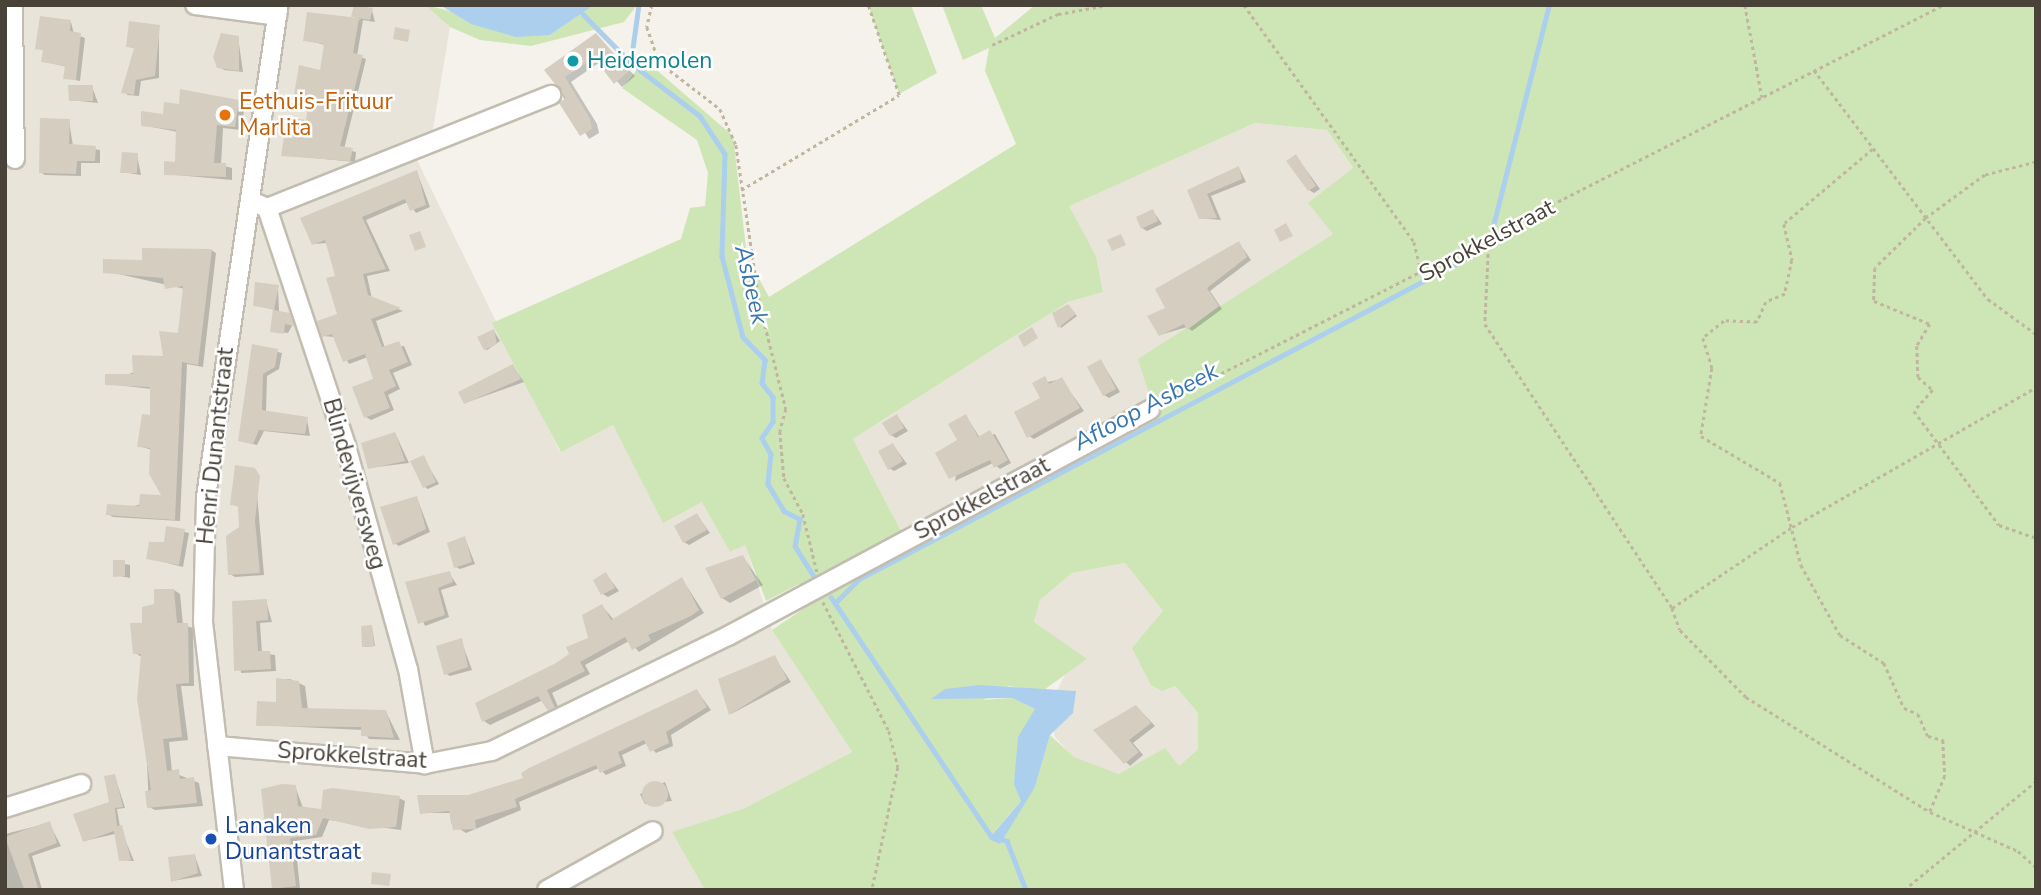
<!DOCTYPE html>
<style>
body{margin:0}
#map{position:relative;width:2041px;height:895px;overflow:hidden;background:#f4f2ea;font-family:"Nunito Sans",sans-serif}
div>[style]{position:absolute}
[style*='--x']{left:calc(var(--x)*1px);top:calc(var(--y)*1px);width:calc(var(--w)*1px);rotate:calc(var(--a)*1deg)}
.residential>*{inset:0;background:#e8e4d9}
.green>*{inset:0;background:#cee6b6}
.water>*{inset:0;background:#abcfed}
.shadow>*{inset:0;background:#0003}
.stream>*{height:4.5px;margin:-2.25px;padding:0 2.25px;transform-origin:2.25px;border-radius:2.25px;background:#abcfed}
.building>*{inset:0;background:#d5cec0}
.round{border-radius:50%}
.path>*{height:2.5px;margin-top:-1.25px;transform-origin:0;background:repeating-linear-gradient(90deg,#c0b69f 0 3.5px,transparent 0 7px)}
.roads{filter:drop-shadow(2px 0 #c2bdb0) drop-shadow(-2px 0 #c2bdb0) drop-shadow(0 2px #c2bdb0) drop-shadow(0 -2px #c2bdb0)}
.minor>*{height:18px;margin:-9px;padding:0 9px;transform-origin:9px;border-radius:9px;background:#fff}
.dots>*{width:19px;height:19px;translate:-50% -50%;box-sizing:border-box;border:4px solid #fff;border-radius:50%}
span{translate:-50% -50%;white-space:nowrap;text-align:center;line-height:1.15;-webkit-text-stroke:5px #fff;paint-order:stroke}
.culture-label{font-size:23px;color:#0d838f}
.left{translate:0 -50%;text-align:left}
.food-label{font-size:23px;color:#c56008}
.street-label{font-size:23px;color:#484239}
.transit-label{font-size:23px;color:#164399}
.water-label{font-size:24px;color:#3777ae;font-style:italic}
.frame{position:absolute;inset:0;border:7px solid #484239;pointer-events:none}
</style>
<div id="map">
<div class="residential">
<div style="clip-path:polygon(5px 5px,425px 5px,450px 27px,430px 147px,413px 152px,560px 452px,613px 425px,663px 522px,702px 501px,730px 552px,745px 544px,772px 630px,852px 752px,745px 808px,673px 832px,705px 890px,5px 890px)"></div>
<div style="clip-path:polygon(1255px 123px,1327px 130px,1353px 169px,1333px 234px,1262px 281px,1152px 404px,903px 535px,853px 439px,1068px 302px,1103px 292px,1096px 256px,1068px 206px)"></div>
<div style="clip-path:polygon(1125px 563px,1163px 611px,1175px 686px,1198px 713px,1198px 749px,1179px 766px,1119px 774px,1073px 757px,1055px 737px,1049px 706px,1066px 673px,1086px 660px,1034px 622px,1040px 600px,1072px 573px)"></div>
</div>
<div class="green">
<div style="clip-path:polygon(425px 5px,550px 35px,594px 5px,637px 5px,624px 22px,531px 46px,480px 40px,450px 27px)"></div>
<div style="clip-path:polygon(868px 5px,911px 5px,937px 73px,899px 94px)"></div>
<div style="clip-path:polygon(evenodd,942px 5px,981px 5px,995px 38px,1035px 5px,2036px 5px,2036px 890px,705px 890px,672px 832px,745px 808px,852px 752px,772px 630px,806px 607px,799px 584px,766px 601px,745px 545px,730px 552px,702px 502px,663px 523px,613px 425px,561px 452px,492px 323px,681px 239px,690px 208px,705px 206px,708px 173px,697px 140px,622px 88px,645px 60px,733px 136px,747px 257px,769px 297px,1016px 144px,985px 71px,989px 48px,963px 60px,942px 5px,1255px 123px,1327px 130px,1353px 168px,1308px 203px,1333px 234px,1138px 359px,1152px 404px,1149px 423px,827px 592px,821px 575px,903px 535px,853px 439px,1068px 302px,1103px 292px,1096px 256px,1069px 206px,1255px 123px,942px 5px,1125px 563px,1163px 611px,1132px 648px,1151px 685px,1162px 691px,1175px 686px,1198px 713px,1198px 749px,1179px 766px,1165px 748px,1119px 774px,1074px 757px,1050px 735px,1035px 787px,991px 835px,1021px 801px,1035px 709px,1012px 698px,983px 700px,1009px 686px,1041px 692px,1087px 659px,1034px 622px,1040px 600px,1072px 573px,1125px 563px)"></div>
</div>
<div class="water">
<div style="clip-path:polygon(440px 5px,594px 5px,550px 35px,516px 37px,471px 24px)"></div>
<div style="clip-path:polygon(979px 685px,1076px 691px,1073px 713px,1050px 735px,1035px 787px,1000px 844px,989px 839px,1021px 801px,1014px 784px,1018px 737px,1035px 709px,1012px 698px,931px 699px,945px 689px)"></div>
</div>
<div class="shadow">
<div style="clip-path:polygon(372px 10px,375px 22px,363px 20px,357px 56px,366px 59px,344px 149px,356px 152px,355px 162px,283px 155px,308px 122px,311px 99px,296px 94px,322px 72px,325px 45px,305px 40px,309px 14px,361px 20px,353px 16px)"></div>
<div style="clip-path:polygon(71px 22px,74px 34px,85px 38px,80px 81px,65px 78px,67px 67px,43px 61px,45px 51px,37px 48px)"></div>
<div style="clip-path:polygon(159px 27px,159px 78px,141px 81px,139px 96px,127px 95px,136px 49px,128px 46px)"></div>
<div style="clip-path:polygon(596px 35px,635px 76px,622px 87px,600px 62px,571px 82px,597px 124px,599px 133px,589px 139px,547px 71px)"></div>
<div style="clip-path:polygon(238px 37px,243px 72px,224px 70px,218px 66px)"></div>
<div style="clip-path:polygon(92px 87px,98px 103px,70px 100px)"></div>
<div style="clip-path:polygon(239px 102px,245px 105px,241px 130px,223px 128px,221px 165px,232px 168px,232px 180px,165px 174px,177px 163px,178px 132px,142px 125px,180px 106px)"></div>
<div style="clip-path:polygon(69px 121px,73px 146px,100px 150px,100px 163px,81px 163px,81px 176px,45px 175px,40px 172px)"></div>
<div style="clip-path:polygon(137px 155px,141px 175px,122px 172px)"></div>
<div style="clip-path:polygon(1296px 156px,1320px 189px,1314px 193px,1309px 190px)"></div>
<div style="clip-path:polygon(1239px 168px,1246px 182px,1211px 196px,1221px 220px,1200px 218px,1189px 191px)"></div>
<div style="clip-path:polygon(417px 172px,430px 207px,416px 213px,408px 202px,366px 220px,390px 271px,367px 276px,372px 299px,403px 311px,376px 321px,385px 348px,404px 346px,412px 365px,393px 373px,400px 389px,388px 395px,394px 410px,371px 420px,366px 417px,376px 381px,368px 357px,349px 364px,335px 337px,323px 336px,339px 315px,337px 277px,327px 243px,313px 244px)"></div>
<div style="clip-path:polygon(1153px 211px,1162px 224px,1147px 231px,1142px 228px)"></div>
<div style="clip-path:polygon(1239px 243px,1251px 260px,1210px 291px,1222px 309px,1192px 331px,1187px 327px,1160px 335px,1167px 309px)"></div>
<div style="clip-path:polygon(211px 250px,216px 253px,203px 367px,187px 364px,180px 521px,113px 517px,108px 514px,164px 497px,152px 450px,139px 446px,152px 417px,152px 389px,107px 384px,165px 358px,180px 335px,185px 289px,105px 271px)"></div>
<div style="clip-path:polygon(278px 287px,279px 312px,288px 314px,292px 326px,288px 333px,272px 331px,275px 310px,254px 305px)"></div>
<div style="clip-path:polygon(1070px 308px,1077px 316px,1061px 328px,1054px 314px)"></div>
<div style="clip-path:polygon(494px 331px,500px 341px,487px 350px,485px 349px)"></div>
<div style="clip-path:polygon(254px 346px,282px 353px,279px 369px,267px 376px,266px 412px,307px 419px,310px 436px,264px 431px,257px 445px,240px 441px)"></div>
<div style="clip-path:polygon(1101px 361px,1120px 392px,1109px 398px,1104px 395px)"></div>
<div style="clip-path:polygon(513px 366px,524px 382px,465px 403px)"></div>
<div style="clip-path:polygon(1061px 379px,1084px 411px,1034px 439px,1029px 436px,1042px 399px,1035px 385px)"></div>
<div style="clip-path:polygon(897px 416px,908px 431px,896px 438px,891px 435px)"></div>
<div style="clip-path:polygon(966px 416px,980px 438px,995px 434px,1011px 463px,1000px 469px,993px 463px,955px 481px)"></div>
<div style="clip-path:polygon(395px 433px,409px 463px,369px 468px)"></div>
<div style="clip-path:polygon(893px 445px,907px 464px,894px 471px,889px 468px)"></div>
<div style="clip-path:polygon(423px 457px,439px 484px,428px 489px,425px 487px)"></div>
<div style="clip-path:polygon(255px 470px,264px 575px,235px 577px,230px 574px,241px 528px,239px 507px,232px 504px)"></div>
<div style="clip-path:polygon(417px 498px,430px 532px,399px 546px,394px 543px)"></div>
<div style="clip-path:polygon(697px 515px,710px 533px,689px 545px,684px 542px)"></div>
<div style="clip-path:polygon(167px 528px,189px 533px,183px 567px,148px 558px,165px 544px)"></div>
<div style="clip-path:polygon(465px 538px,475px 564px,460px 569px,456px 567px)"></div>
<div style="clip-path:polygon(743px 557px,763px 585px,730px 603px,722px 598px)"></div>
<div style="clip-path:polygon(114px 562px,130px 565px,130px 578px,115px 575px)"></div>
<div style="clip-path:polygon(449px 573px,457px 585px,441px 590px,449px 617px,425px 626px,407px 583px)"></div>
<div style="clip-path:polygon(606px 574px,619px 591px,608px 597px,603px 594px)"></div>
<div style="clip-path:polygon(682px 579px,704px 613px,639px 652px,629px 641px,585px 665px,590px 674px,552px 693px,560px 711px,543px 700px,490px 725px,484px 721px,477px 704px,557px 665px,590px 639px,602px 606px,614px 620px)"></div>
<div style="clip-path:polygon(174px 590px,180px 594px,183px 625px,193px 628px,194px 686px,181px 686px,188px 740px,169px 742px,172px 772px,199px 783px,203px 806px,155px 810px,149px 807px,142px 657px,135px 653px,155px 605px)"></div>
<div style="clip-path:polygon(266px 601px,272px 622px,260px 623px,262px 653px,275px 655px,276px 671px,241px 673px,234px 603px)"></div>
<div style="clip-path:polygon(372px 627px,375px 646px,365px 647px)"></div>
<div style="clip-path:polygon(461px 640px,472px 670px,450px 676px,445px 673px)"></div>
<div style="clip-path:polygon(774px 657px,791px 682px,731px 714px)"></div>
<div style="clip-path:polygon(290px 679px,305px 686px,308px 710px,386px 712px,400px 740px,369px 739px,363px 730px,258px 725px,277px 704px,277px 680px)"></div>
<div style="clip-path:polygon(697px 691px,711px 710px,671px 735px,673px 746px,656px 753px,647px 743px,622px 755px,626px 766px,606px 775px,599px 768px,519px 802px,521px 810px,466px 833px,451px 823px,450px 813px,421px 813px,526px 779px)"></div>
<div style="clip-path:polygon(1137px 707px,1155px 726px,1133px 743px,1143px 755px,1130px 766px,1096px 731px)"></div>
<div style="clip-path:polygon(115px 776px,125px 808px,117px 809px,120px 827px,134px 861px,121px 860px,115px 834px,84px 841px,111px 803px)"></div>
<div style="clip-path:polygon(665px 782px,672px 801px,645px 804px,640px 794px)"></div>
<div style="clip-path:polygon(295px 786px,303px 808px,322px 811px,399px 798px,405px 801px,401px 830px,329px 820px,322px 837px,295px 841px,300px 888px,274px 890px,263px 790px)"></div>
<div style="clip-path:polygon(49px 823px,61px 846px,32px 856px,42px 889px,7px 890px,5px 834px)"></div>
<div style="clip-path:polygon(195px 856px,202px 876px,172px 881px)"></div>
</div>
<div class="stream">
<div style="--x:639;--y:5;--w:59;--a:97.9"></div>
<div style="--x:631;--y:63;--w:87;--a:37.5"></div>
<div style="--x:700;--y:116;--w:45;--a:56.7"></div>
<div style="--x:725;--y:154;--w:102;--a:91.7"></div>
<div style="--x:722;--y:256;--w:84;--a:75.5"></div>
<div style="--x:743;--y:337;--w:32;--a:46"></div>
<div style="--x:765;--y:360;--w:23;--a:97"></div>
<div style="--x:762;--y:383;--w:18;--a:52"></div>
<div style="--x:773;--y:397;--w:25;--a:90"></div>
<div style="--x:773;--y:422;--w:19;--a:125"></div>
<div style="--x:762;--y:438;--w:18;--a:61"></div>
<div style="--x:771;--y:454;--w:30;--a:96"></div>
<div style="--x:768;--y:484;--w:31;--a:59"></div>
<div style="--x:784;--y:511;--w:18;--a:27"></div>
<div style="--x:800;--y:519;--w:27;--a:100"></div>
<div style="--x:795;--y:546;--w:36;--a:58"></div>
<div style="--x:583;--y:14;--w:69;--a:45.6"></div>
<div style="--x:1493;--y:226;--w:228;--a:-75.8"></div>
<div style="--x:831;--y:597;--w:288;--a:56.2"></div>
<div style="--x:991;--y:836;--w:17;--a:17"></div>
<div style="--x:1007;--y:841;--w:53;--a:68.8"></div>
<div style="--x:835;--y:603;--w:34;--a:-45"></div>
<div style="--x:859;--y:579;--w:702;--a:-27.84"></div>
</div>
<div class="building">
<div style="clip-path:polygon(354px 5px,373px 8px,370px 20px,351px 17px)"></div>
<div style="clip-path:polygon(307px 12px,359px 18px,353px 53px,363px 55px,340px 146px,353px 148px,350px 161px,281px 156px,287px 117px,306px 120px,309px 98px,294px 95px,299px 65px,320px 70px,324px 44px,303px 41px)"></div>
<div style="clip-path:polygon(40px 16px,71px 20px,70px 31px,81px 33px,76px 80px,63px 79px,65px 66px,41px 62px,43px 50px,35px 49px)"></div>
<div style="clip-path:polygon(129px 21px,160px 25px,155px 76px,136px 80px,134px 95px,121px 93px,134px 48px,126px 47px)"></div>
<div style="clip-path:polygon(395px 27px,410px 30px,408px 42px,393px 39px)"></div>
<div style="clip-path:polygon(221px 33px,239px 36px,239px 71px,217px 68px,213px 57px)"></div>
<div style="clip-path:polygon(596px 33px,629px 71px,614px 84px,594px 58px,565px 77px,590px 119px,592px 129px,580px 136px,559px 103px,566px 98px,544px 70px)"></div>
<div style="clip-path:polygon(68px 85px,93px 85px,93px 101px,69px 101px)"></div>
<div style="clip-path:polygon(180px 89px,239px 100px,235px 127px,217px 125px,214px 163px,226px 163px,226px 177px,164px 175px,164px 161px,175px 162px,176px 130px,141px 126px,141px 111px,163px 114px,164px 102px,179px 104px)"></div>
<div style="clip-path:polygon(40px 118px,70px 119px,69px 144px,96px 146px,95px 161px,77px 161px,76px 174px,39px 173px)"></div>
<div style="clip-path:polygon(122px 152px,138px 153px,137px 173px,120px 173px)"></div>
<div style="clip-path:polygon(1296px 154px,1316px 186px,1308px 191px,1286px 161px)"></div>
<div style="clip-path:polygon(1239px 166px,1242px 179px,1207px 194px,1217px 218px,1199px 219px,1187px 190px)"></div>
<div style="clip-path:polygon(417px 170px,426px 205px,410px 211px,405px 199px,362px 217px,386px 269px,363px 274px,368px 295px,401px 308px,371px 319px,382px 347px,399px 341px,408px 362px,389px 370px,396px 386px,384px 392px,390px 408px,364px 418px,352px 387px,373px 379px,365px 354px,343px 362px,332px 334px,322px 337px,317px 321px,337px 314px,326px 278px,335px 276px,325px 240px,312px 245px,300px 218px)"></div>
<div style="clip-path:polygon(1153px 209px,1158px 221px,1141px 229px,1136px 217px)"></div>
<div style="clip-path:polygon(1286px 223px,1293px 236px,1280px 242px,1274px 230px)"></div>
<div style="clip-path:polygon(420px 231px,426px 247px,415px 251px,409px 235px)"></div>
<div style="clip-path:polygon(1121px 234px,1126px 245px,1112px 251px,1107px 240px)"></div>
<div style="clip-path:polygon(1239px 241px,1247px 257px,1207px 288px,1219px 306px,1187px 330px,1184px 324px,1159px 336px,1147px 316px,1165px 308px,1155px 289px)"></div>
<div style="clip-path:polygon(142px 248px,212px 249px,198px 365px,182px 362px,175px 520px,106px 515px,107px 504px,139px 506px,140px 494px,161px 495px,149px 474px,150px 448px,137px 447px,142px 414px,150px 415px,150px 387px,105px 385px,105px 374px,133px 374px,132px 355px,163px 356px,159px 331px,178px 333px,183px 286px,165px 289px,163px 278px,103px 273px,103px 259px,142px 260px)"></div>
<div style="clip-path:polygon(255px 282px,279px 285px,274px 310px,290px 313px,294px 326px,285px 324px,284px 334px,270px 332px,273px 309px,253px 306px)"></div>
<div style="clip-path:polygon(1068px 304px,1076px 314px,1058px 328px,1052px 313px)"></div>
<div style="clip-path:polygon(1032px 327px,1038px 338px,1024px 347px,1018px 336px)"></div>
<div style="clip-path:polygon(494px 329px,497px 344px,484px 350px,477px 337px)"></div>
<div style="clip-path:polygon(252px 344px,278px 349px,275px 367px,263px 374px,262px 410px,308px 417px,305px 434px,259px 430px,253px 444px,238px 441px)"></div>
<div style="clip-path:polygon(1101px 359px,1116px 389px,1103px 396px,1087px 367px)"></div>
<div style="clip-path:polygon(513px 364px,521px 379px,464px 404px,458px 392px)"></div>
<div style="clip-path:polygon(1045px 376px,1049px 384px,1062px 377px,1080px 408px,1027px 438px,1014px 412px,1040px 398px,1032px 383px)"></div>
<div style="clip-path:polygon(897px 414px,904px 428px,890px 436px,882px 423px)"></div>
<div style="clip-path:polygon(966px 414px,978px 437px,990px 430px,1008px 460px,994px 468px,990px 460px,949px 479px,935px 453px,957px 440px,948px 424px)"></div>
<div style="clip-path:polygon(395px 432px,405px 461px,368px 469px,361px 443px)"></div>
<div style="clip-path:polygon(893px 443px,903px 461px,888px 470px,878px 451px)"></div>
<div style="clip-path:polygon(424px 455px,436px 482px,423px 488px,410px 461px)"></div>
<div style="clip-path:polygon(235px 465px,255px 468px,260px 476px,255px 521px,260px 573px,228px 575px,226px 536px,239px 527px,238px 506px,230px 505px)"></div>
<div style="clip-path:polygon(417px 496px,426px 529px,393px 545px,380px 507px)"></div>
<div style="clip-path:polygon(697px 513px,707px 530px,683px 543px,674px 526px)"></div>
<div style="clip-path:polygon(166px 526px,185px 529px,179px 565px,146px 559px,149px 542px,164px 542px)"></div>
<div style="clip-path:polygon(465px 536px,472px 562px,454px 568px,447px 543px)"></div>
<div style="clip-path:polygon(743px 555px,756px 580px,721px 599px,705px 568px)"></div>
<div style="clip-path:polygon(113px 560px,125px 560px,125px 576px,113px 577px)"></div>
<div style="clip-path:polygon(450px 571px,453px 582px,438px 588px,445px 615px,418px 624px,405px 582px)"></div>
<div style="clip-path:polygon(606px 572px,615px 588px,601px 595px,593px 580px)"></div>
<div style="clip-path:polygon(682px 577px,699px 610px,691px 616px,648px 635px,651px 640px,632px 650px,625px 637px,580px 662px,585px 671px,547px 690px,555px 708px,548px 711px,538px 696px,482px 722px,475px 703px,556px 663px,569px 654px,566px 647px,588px 638px,582px 615px,602px 604px,611px 620px)"></div>
<div style="clip-path:polygon(154px 589px,174px 589px,177px 623px,188px 623px,189px 683px,176px 684px,182px 737px,163px 739px,167px 771px,179px 769px,180px 779px,194px 777px,197px 803px,147px 808px,145px 791px,151px 790px,137px 699px,141px 654px,133px 654px,130px 623px,142px 623px,142px 607px,154px 604px)"></div>
<div style="clip-path:polygon(267px 599px,268px 620px,256px 621px,258px 651px,270px 651px,271px 669px,234px 671px,232px 601px)"></div>
<div style="clip-path:polygon(372px 625px,374px 646px,362px 647px,361px 626px)"></div>
<div style="clip-path:polygon(462px 638px,468px 667px,444px 675px,436px 646px)"></div>
<div style="clip-path:polygon(775px 655px,787px 679px,729px 715px,718px 679px)"></div>
<div style="clip-path:polygon(276px 678px,299px 681px,302px 708px,386px 710px,394px 738px,361px 736px,361px 727px,256px 726px,257px 701px,276px 702px)"></div>
<div style="clip-path:polygon(697px 689px,707px 707px,666px 732px,669px 743px,650px 752px,644px 740px,618px 752px,622px 763px,600px 773px,596px 765px,515px 799px,517px 807px,475px 820px,476px 829px,453px 830px,449px 811px,420px 814px,417px 795px,468px 795px,523px 778px,521px 773px,529px 768px)"></div>
<div style="clip-path:polygon(1136px 705px,1151px 723px,1129px 740px,1139px 752px,1124px 764px,1093px 730px)"></div>
<div style="clip-path:polygon(115px 774px,123px 807px,115px 808px,117px 826px,122px 825px,131px 860px,119px 861px,114px 831px,83px 842px,73px 814px,109px 802px,104px 776px)"></div>
<div class="round" style="left:642px;top:781px;width:26px;height:26px"></div>
<div style="clip-path:polygon(282px 784px,296px 785px,298px 806px,321px 809px,323px 790px,332px 788px,400px 796px,396px 827px,369px 829px,323px 818px,316px 835px,290px 838px,296px 886px,272px 889px,261px 789px)"></div>
<div style="clip-path:polygon(50px 821px,57px 843px,28px 854px,38px 888px,24px 889px,5px 837px)"></div>
<div style="clip-path:polygon(195px 854px,198px 873px,171px 882px,168px 857px)"></div>
<div style="clip-path:polygon(372px 872px,391px 874px,389px 886px,371px 884px)"></div>
</div>
<div class="path">
<div style="--x:652;--y:5;--w:23;--a:103"></div>
<div style="--x:647;--y:27;--w:37;--a:71"></div>
<div style="--x:659;--y:62;--w:77;--a:37.6"></div>
<div style="--x:720;--y:109;--w:39;--a:66"></div>
<div style="--x:736;--y:145;--w:162;--a:81.5"></div>
<div style="--x:760;--y:305;--w:107;--a:76"></div>
<div style="--x:786;--y:409;--w:23;--a:105"></div>
<div style="--x:780;--y:431;--w:47;--a:85.1"></div>
<div style="--x:784;--y:478;--w:41;--a:62.2"></div>
<div style="--x:803;--y:514;--w:60;--a:76.4"></div>
<div style="--x:1244;--y:5;--w:292;--a:54.3"></div>
<div style="--x:1414;--y:242;--w:34;--a:76"></div>
<div style="--x:1745;--y:5;--w:94;--a:79.5"></div>
<div style="--x:992;--y:45;--w:73;--a:-25.2"></div>
<div style="--x:1058;--y:14;--w:51;--a:-10.2"></div>
<div style="--x:1814;--y:70;--w:288;--a:52.8"></div>
<div style="--x:1988;--y:299;--w:59;--a:36.1"></div>
<div style="--x:1873;--y:149;--w:116;--a:139.9"></div>
<div style="--x:1784;--y:224;--w:37;--a:77"></div>
<div style="--x:1792;--y:260;--w:35;--a:102"></div>
<div style="--x:1785;--y:294;--w:21;--a:157"></div>
<div style="--x:1766;--y:302;--w:22;--a:114"></div>
<div style="--x:1757;--y:322;--w:33;--a:-178"></div>
<div style="--x:1724;--y:321;--w:27;--a:141"></div>
<div style="--x:1703;--y:338;--w:31;--a:73"></div>
<div style="--x:1712;--y:368;--w:69;--a:99.2"></div>
<div style="--x:1701;--y:436;--w:92;--a:30.7"></div>
<div style="--x:1780;--y:483;--w:85;--a:75.6"></div>
<div style="--x:1801;--y:565;--w:80;--a:60.9"></div>
<div style="--x:1840;--y:635;--w:52;--a:32.5"></div>
<div style="--x:1884;--y:663;--w:49;--a:66"></div>
<div style="--x:1904;--y:708;--w:15;--a:23"></div>
<div style="--x:1918;--y:714;--w:24;--a:66"></div>
<div style="--x:1928;--y:736;--w:16;--a:15"></div>
<div style="--x:1943;--y:740;--w:36;--a:87"></div>
<div style="--x:1945;--y:776;--w:39;--a:113"></div>
<div style="--x:2036;--y:162;--w:53;--a:165.7"></div>
<div style="--x:1985;--y:175;--w:73;--a:143.9"></div>
<div style="--x:1926;--y:218;--w:71;--a:135.6"></div>
<div style="--x:1875;--y:268;--w:33;--a:92"></div>
<div style="--x:1874;--y:301;--w:61;--a:22.3"></div>
<div style="--x:1930;--y:324;--w:26;--a:121"></div>
<div style="--x:1917;--y:346;--w:31;--a:88"></div>
<div style="--x:1918;--y:377;--w:20;--a:41"></div>
<div style="--x:1933;--y:390;--w:28;--a:132"></div>
<div style="--x:1914;--y:411;--w:142;--a:53.3"></div>
<div style="--x:1999;--y:525;--w:39;--a:19"></div>
<div style="--x:741;--y:190;--w:184;--a:-31"></div>
<div style="--x:899;--y:95;--w:95;--a:-109"></div>
<div style="--x:1489;--y:240;--w:84;--a:92.7"></div>
<div style="--x:1485;--y:324;--w:340;--a:56.6"></div>
<div style="--x:1672;--y:608;--w:23;--a:70"></div>
<div style="--x:1680;--y:630;--w:94;--a:45.4"></div>
<div style="--x:1746;--y:697;--w:217;--a:32"></div>
<div style="--x:1930;--y:812;--w:96;--a:23.9"></div>
<div style="--x:2018;--y:851;--w:24;--a:42"></div>
<div style="--x:1165;--y:402;--w:873;--a:-27.03"></div>
<div style="--x:823;--y:602;--w:145;--a:62.9"></div>
<div style="--x:889;--y:731;--w:37;--a:76"></div>
<div style="--x:898;--y:767;--w:126;--a:101.9"></div>
<div style="--x:1672;--y:608;--w:145;--a:-34"></div>
<div style="--x:1792;--y:527;--w:281;--a:-29.8"></div>
<div style="--x:1904;--y:890;--w:171;--a:-39.5"></div>
</div>
<div class="roads">
<div class="minor">
<div style="--x:13;--y:5;--w:154;--a:89.3"></div>
<div style="--x:195;--y:5;--w:83;--a:7.6"></div>
<div style="--x:258;--y:204;--w:10;--a:24"></div>
<div style="--x:267;--y:208;--w:306;--a:-21.7"></div>
<div style="--x:267;--y:208;--w:251;--a:71.6"></div>
<div style="--x:346;--y:446;--w:231;--a:74.5"></div>
<div style="--x:408;--y:669;--w:97;--a:79.9"></div>
<div style="--x:217;--y:746;--w:209;--a:4.9"></div>
<div style="--x:425;--y:764;--w:68;--a:-11"></div>
<div style="--x:492;--y:751;--w:263;--a:-26"></div>
<div style="--x:728;--y:636;--w:479;--a:-28.2"></div>
<div style="--x:5;--y:808;--w:80;--a:-17.5"></div>
<div style="--x:234;--y:890;--w:270;--a:-96.6"></div>
<div style="--x:203;--y:622;--w:125;--a:-88.6"></div>
<div style="--x:206;--y:497;--w:497;--a:-81.6"></div>
<div style="--x:547;--y:890;--w:121;--a:-29.1"></div>
</div>
</div>
<div class="dots">
<div style="left:573px;top:61px;background:#0f9aa8"></div>
<div style="left:225px;top:115px;background:#e8710a"></div>
<div style="left:211px;top:839px;background:#1a4fb4"></div>
</div>
<div class="culture-label">
<span class="left" style="left:587px;top:61px">Heidemolen</span>
</div>
<div class="food-label">
<span class="left" style="left:239px;top:115px">Eethuis-Frituur<br>Marlita</span>
</div>
<div class="street-label">
<span style="left:1487px;top:241px;rotate:-28deg">Sprokkelstraat</span>
<span style="left:216px;top:446px;rotate:-84deg">Henri Dunantstraat</span>
<span style="left:354px;top:484px;rotate:74deg">Blindevijversweg</span>
<span style="left:982px;top:499px;rotate:-28deg">Sprokkelstraat</span>
<span style="left:352px;top:756px;rotate:4deg">Sprokkelstraat</span>
</div>
<div class="transit-label">
<span class="left" style="left:225px;top:839px">Lanaken<br>Dunantstraat</span>
</div>
<div class="water-label">
<span style="left:751px;top:285px;rotate:77deg">Asbeek</span>
<span style="left:1146px;top:407px;rotate:-28deg">Afloop Asbeek</span>
</div>
<div class="frame"></div>
</div>
